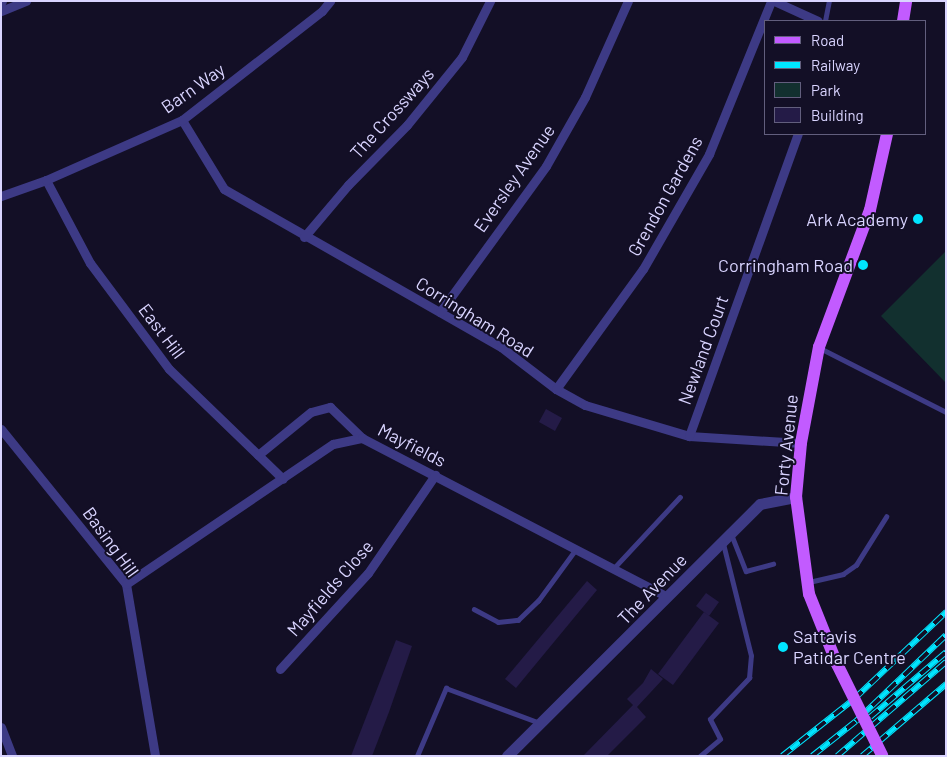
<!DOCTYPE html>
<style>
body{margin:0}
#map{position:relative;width:947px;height:757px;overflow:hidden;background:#130f26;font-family:Barlow,sans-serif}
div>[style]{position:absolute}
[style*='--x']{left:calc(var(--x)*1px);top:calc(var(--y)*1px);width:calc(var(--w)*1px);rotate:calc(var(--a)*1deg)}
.green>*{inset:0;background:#12302f}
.building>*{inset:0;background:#241b47}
.service>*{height:4.5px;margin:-2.25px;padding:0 2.25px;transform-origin:2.25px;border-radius:2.25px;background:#3d3a85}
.minor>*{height:9px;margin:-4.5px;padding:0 4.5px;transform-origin:4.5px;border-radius:4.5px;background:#3d3a85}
.tertiary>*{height:11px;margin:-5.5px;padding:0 5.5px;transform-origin:5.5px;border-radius:5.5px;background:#3d3a85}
.primary>*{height:12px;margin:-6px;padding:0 6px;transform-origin:6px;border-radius:6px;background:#c25bff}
.rail>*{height:5.5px;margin-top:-2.75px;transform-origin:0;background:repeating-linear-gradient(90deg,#130f26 0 11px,#00e5ff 0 22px);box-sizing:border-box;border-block:1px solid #00e5ff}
.primary-bridge>*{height:12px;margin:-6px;padding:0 6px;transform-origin:6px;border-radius:6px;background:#c25bff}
.dots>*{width:14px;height:14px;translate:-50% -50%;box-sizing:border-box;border:2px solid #130f26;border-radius:50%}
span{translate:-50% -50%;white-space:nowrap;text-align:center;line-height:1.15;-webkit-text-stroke:4px #130f26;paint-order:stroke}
.street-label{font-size:18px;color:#d9d4ff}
.poi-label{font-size:18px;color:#d9d4ff}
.right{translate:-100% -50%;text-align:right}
.left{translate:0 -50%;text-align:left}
.frame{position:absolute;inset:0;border:2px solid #d9d4ff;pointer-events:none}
.legend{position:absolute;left:764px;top:20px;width:162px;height:115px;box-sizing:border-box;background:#130f26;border:1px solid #625e7d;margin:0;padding:6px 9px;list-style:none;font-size:15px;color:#d9d4ff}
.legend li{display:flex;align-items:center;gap:10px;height:25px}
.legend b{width:25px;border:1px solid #625e7d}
</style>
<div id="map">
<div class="green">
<div style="clip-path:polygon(946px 251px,946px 383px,881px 316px)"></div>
</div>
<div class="building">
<div style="clip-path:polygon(546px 409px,562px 418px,555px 431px,539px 422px)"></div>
<div style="clip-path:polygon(587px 581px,597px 590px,516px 688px,505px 679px)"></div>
<div style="clip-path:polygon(706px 593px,719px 602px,709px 616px,696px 606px)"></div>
<div style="clip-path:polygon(704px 612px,719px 623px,673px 685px,658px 674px)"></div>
<div style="clip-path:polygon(396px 640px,412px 646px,389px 712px,372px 756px,351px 756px)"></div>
<div style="clip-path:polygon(651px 669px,663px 679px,637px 707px,646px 717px,607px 756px,583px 756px,633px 705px,627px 699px,643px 683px)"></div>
</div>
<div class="service">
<div style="--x:825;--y:21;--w:20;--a:-79"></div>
<div style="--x:820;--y:348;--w:141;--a:26.9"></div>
<div style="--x:731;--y:533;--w:41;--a:68.5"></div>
<div style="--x:746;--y:571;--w:28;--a:-15"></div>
<div style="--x:613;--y:569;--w:98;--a:-47.1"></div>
<div style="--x:809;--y:582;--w:35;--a:-13"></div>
<div style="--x:843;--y:574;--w:16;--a:-35"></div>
<div style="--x:856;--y:565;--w:57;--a:-58"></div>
<div style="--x:474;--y:609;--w:27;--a:28"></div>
<div style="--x:498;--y:622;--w:20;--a:-6"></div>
<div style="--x:518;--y:620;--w:28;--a:-44"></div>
<div style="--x:538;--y:601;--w:64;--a:-53.8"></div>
<div style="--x:417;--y:756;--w:74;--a:-66.9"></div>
<div style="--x:446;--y:688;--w:100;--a:20.4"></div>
<div style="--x:700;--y:756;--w:26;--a:-40"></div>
<div style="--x:720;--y:739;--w:22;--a:-117"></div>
<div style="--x:710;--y:719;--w:57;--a:-46.4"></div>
<div style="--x:749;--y:678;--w:22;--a:-85"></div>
<div style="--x:751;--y:656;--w:115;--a:-104"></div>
</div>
<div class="minor">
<div style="--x:774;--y:1;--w:48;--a:24.4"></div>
<div style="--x:1;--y:3;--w:2;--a:-63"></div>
<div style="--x:1;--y:11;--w:27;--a:-22"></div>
<div style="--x:182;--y:120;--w:81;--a:58.7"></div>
<div style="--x:224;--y:189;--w:319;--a:29.7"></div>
<div style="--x:501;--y:347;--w:69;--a:37.4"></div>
<div style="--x:556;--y:389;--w:33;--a:29"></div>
<div style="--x:585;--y:405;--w:109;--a:16.6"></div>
<div style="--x:689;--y:436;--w:112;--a:3.6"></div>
<div style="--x:46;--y:180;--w:94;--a:62.1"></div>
<div style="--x:90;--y:263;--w:132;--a:53.3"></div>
<div style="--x:169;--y:369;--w:158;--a:44"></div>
<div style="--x:1;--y:196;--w:48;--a:-19.6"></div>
<div style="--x:46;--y:180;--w:149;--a:-23.8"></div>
<div style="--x:182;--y:120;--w:177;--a:-37.9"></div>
<div style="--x:322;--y:11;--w:13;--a:-51"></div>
<div style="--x:304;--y:237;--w:68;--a:-49.8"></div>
<div style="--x:348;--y:185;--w:84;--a:-45.5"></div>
<div style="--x:407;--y:125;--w:87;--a:-51"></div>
<div style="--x:462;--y:57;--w:63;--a:-63.4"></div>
<div style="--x:440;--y:312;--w:180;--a:-54"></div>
<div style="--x:546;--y:166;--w:79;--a:-60.5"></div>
<div style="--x:585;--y:97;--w:105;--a:-65.9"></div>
<div style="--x:556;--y:389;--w:148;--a:-54.1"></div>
<div style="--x:643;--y:269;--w:133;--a:-60.1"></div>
<div style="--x:709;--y:154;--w:165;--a:-67.9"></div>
<div style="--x:1;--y:429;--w:199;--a:51.1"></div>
<div style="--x:126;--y:584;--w:174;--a:80.4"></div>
<div style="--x:689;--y:436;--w:321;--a:-70.2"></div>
<div style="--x:258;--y:455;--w:68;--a:-39.1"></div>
<div style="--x:311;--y:412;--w:20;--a:-15"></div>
<div style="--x:330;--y:407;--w:45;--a:44.1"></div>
<div style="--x:126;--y:584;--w:250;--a:-34.1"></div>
<div style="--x:333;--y:444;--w:30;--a:-12"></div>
<div style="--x:362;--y:438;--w:344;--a:27.5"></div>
<div style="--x:280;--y:669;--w:130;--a:-47.5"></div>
<div style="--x:368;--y:573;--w:119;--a:-55.6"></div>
<div style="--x:1;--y:727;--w:31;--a:69"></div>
</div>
<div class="tertiary">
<div style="--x:507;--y:756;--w:357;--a:-44.9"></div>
<div style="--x:760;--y:504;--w:37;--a:-11"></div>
</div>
<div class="primary">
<div style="--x:903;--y:21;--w:20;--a:-81"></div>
<div style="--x:837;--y:664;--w:75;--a:-111.8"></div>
<div style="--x:809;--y:594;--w:98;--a:-97.6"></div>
<div style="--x:796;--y:497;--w:54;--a:-84.7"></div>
<div style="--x:801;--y:443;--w:98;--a:-79.4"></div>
<div style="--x:819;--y:347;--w:146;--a:-69.6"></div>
<div style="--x:870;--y:210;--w:78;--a:-77.4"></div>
</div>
<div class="rail">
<div style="--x:870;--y:717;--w:100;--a:-40.5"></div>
<div style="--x:782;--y:756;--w:92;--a:-38.4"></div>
<div style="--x:854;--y:699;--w:127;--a:-43.4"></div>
<div style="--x:812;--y:756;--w:56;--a:-38.5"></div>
<div style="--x:856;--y:721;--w:124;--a:-43.7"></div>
<div style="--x:837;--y:756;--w:144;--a:-40.8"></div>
<div style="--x:862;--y:756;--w:111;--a:-40.6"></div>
</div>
<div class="primary-bridge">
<div style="--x:837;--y:664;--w:102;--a:63.7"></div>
</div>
<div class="dots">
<div style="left:918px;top:219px;background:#00e5ff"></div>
<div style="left:863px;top:265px;background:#00e5ff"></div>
<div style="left:783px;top:647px;background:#00e5ff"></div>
</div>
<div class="street-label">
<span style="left:193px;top:88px;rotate:-35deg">Barn Way</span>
<span style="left:392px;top:113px;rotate:-48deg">The Crossways</span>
<span style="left:514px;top:178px;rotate:-55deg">Eversley Avenue</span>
<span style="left:665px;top:196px;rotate:-61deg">Grendon Gardens</span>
<span style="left:475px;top:317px;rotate:32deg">Corringham Road</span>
<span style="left:162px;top:331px;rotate:53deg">East Hill</span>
<span style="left:703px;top:350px;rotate:-70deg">Newland Court</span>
<span style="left:412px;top:445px;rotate:27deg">Mayfields</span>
<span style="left:786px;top:445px;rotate:-84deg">Forty Avenue</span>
<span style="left:111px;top:542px;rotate:54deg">Basing Hill</span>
<span style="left:330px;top:588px;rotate:-49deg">Mayfields Close</span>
<span style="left:652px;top:589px;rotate:-46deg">The Avenue</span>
</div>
<div class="poi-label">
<span class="right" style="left:908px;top:219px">Ark Academy</span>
<span class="right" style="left:853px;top:265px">Corringham Road</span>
<span class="left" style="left:793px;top:647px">Sattavis<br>Patidar Centre</span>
</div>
<div class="frame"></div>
<ul class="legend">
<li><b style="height:6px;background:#c25bff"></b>Road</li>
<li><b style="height:6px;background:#00e5ff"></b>Railway</li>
<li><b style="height:14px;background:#12302f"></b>Park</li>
<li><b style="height:14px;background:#241b47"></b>Building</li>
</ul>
</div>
